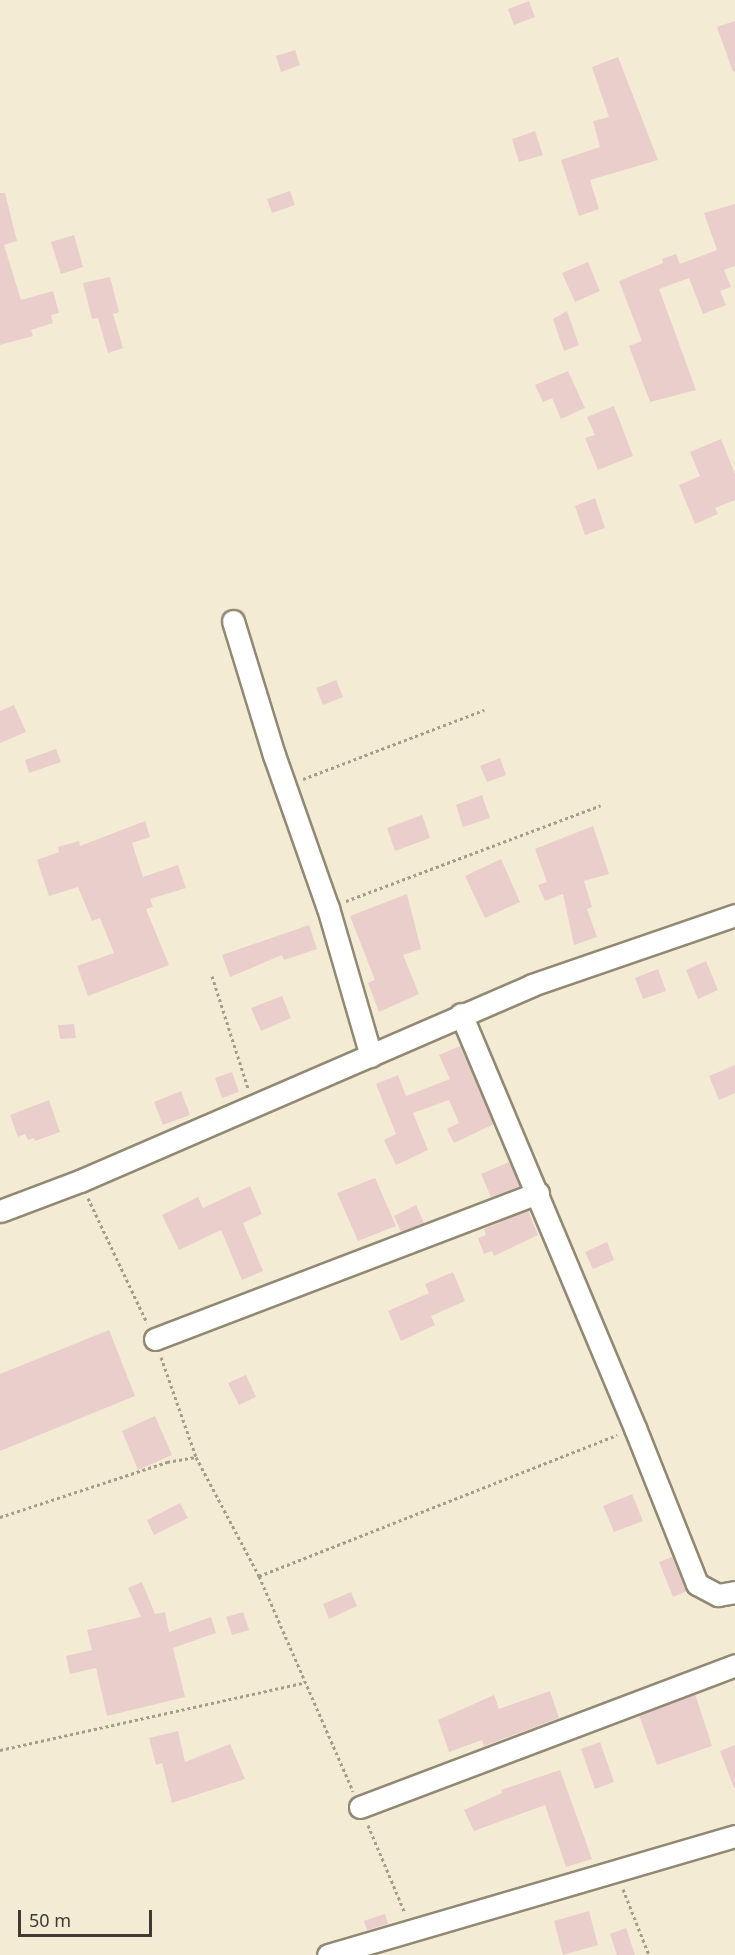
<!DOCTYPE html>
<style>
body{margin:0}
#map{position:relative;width:735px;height:1955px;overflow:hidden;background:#f4ebd4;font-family:"Noto Sans",sans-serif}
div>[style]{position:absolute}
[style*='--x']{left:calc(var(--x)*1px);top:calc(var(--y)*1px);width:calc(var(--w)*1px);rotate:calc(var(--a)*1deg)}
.building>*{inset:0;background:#eacecc}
.path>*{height:3px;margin-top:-1.5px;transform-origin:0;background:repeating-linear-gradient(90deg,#a39d8c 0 3px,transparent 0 6px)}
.roads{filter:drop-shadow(2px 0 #918974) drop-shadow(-2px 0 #918974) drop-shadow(0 2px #918974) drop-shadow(0 -2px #918974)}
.minor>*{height:21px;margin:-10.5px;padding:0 10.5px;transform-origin:10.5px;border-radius:10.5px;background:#fff}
span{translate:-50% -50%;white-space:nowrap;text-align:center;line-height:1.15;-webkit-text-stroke:5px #f4ebd4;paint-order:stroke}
.scale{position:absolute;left:18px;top:1910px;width:134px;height:27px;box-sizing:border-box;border:3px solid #3e3b32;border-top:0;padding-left:8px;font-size:18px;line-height:21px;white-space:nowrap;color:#3e3b32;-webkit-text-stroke:4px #f4ebd4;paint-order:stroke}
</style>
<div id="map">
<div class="building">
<div style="clip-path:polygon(529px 1px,535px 17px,514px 25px,508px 9px)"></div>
<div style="clip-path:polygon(735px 21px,735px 71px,733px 72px,717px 27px)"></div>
<div style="clip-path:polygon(295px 50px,300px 65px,281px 72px,276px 56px)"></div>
<div style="clip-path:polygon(618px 57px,658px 160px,590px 180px,599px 209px,579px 216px,561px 160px,600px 147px,593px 121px,609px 117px,592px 67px)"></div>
<div style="clip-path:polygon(535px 131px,543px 155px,519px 162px,512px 139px)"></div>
<div style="clip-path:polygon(290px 191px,295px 205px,272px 213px,267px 199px)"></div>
<div style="clip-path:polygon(0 193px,5px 193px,17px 241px,4px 245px,21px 300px,53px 291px,59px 313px,51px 315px,53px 323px,31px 330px,33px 336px,0 345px)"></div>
<div style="clip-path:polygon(735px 204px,735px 266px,724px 270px,731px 287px,720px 291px,726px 305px,703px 314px,689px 278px,659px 289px,696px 390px,650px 402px,629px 346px,642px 341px,619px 281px,663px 263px,662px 259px,676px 254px,680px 264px,717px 250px,704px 213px)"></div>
<div style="clip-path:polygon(74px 235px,83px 267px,61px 274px,51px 242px)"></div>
<div style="clip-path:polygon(588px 262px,600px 291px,575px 302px,562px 273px)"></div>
<div style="clip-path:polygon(110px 277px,119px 312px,113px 314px,123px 348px,108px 353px,98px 318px,92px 319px,83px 283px)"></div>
<div style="clip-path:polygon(567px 311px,579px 345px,564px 351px,553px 319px)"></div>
<div style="clip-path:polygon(568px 371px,585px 408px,561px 419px,552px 398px,543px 402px,535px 385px)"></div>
<div style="clip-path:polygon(614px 406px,633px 456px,598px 470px,585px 438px,595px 435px,587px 417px)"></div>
<div style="clip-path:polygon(721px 439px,735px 474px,735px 500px,715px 508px,718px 514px,695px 524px,679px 485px,700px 476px,690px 452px)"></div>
<div style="clip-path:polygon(595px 498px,605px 528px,585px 535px,575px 506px)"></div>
<div style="clip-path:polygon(336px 680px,343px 697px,323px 705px,316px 688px)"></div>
<div style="clip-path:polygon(14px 705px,26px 732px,0 743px,0 711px)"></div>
<div style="clip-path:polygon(56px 749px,61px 762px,29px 773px,25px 760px)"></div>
<div style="clip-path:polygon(500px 758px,506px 775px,487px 782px,480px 766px)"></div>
<div style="clip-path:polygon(482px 795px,490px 818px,463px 827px,456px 805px)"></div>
<div style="clip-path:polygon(422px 815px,430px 838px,395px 851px,387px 828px)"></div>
<div style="clip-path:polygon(145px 821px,150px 837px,132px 843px,143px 877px,178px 865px,186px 888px,150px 899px,153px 907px,146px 909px,169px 965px,88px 996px,77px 966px,114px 953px,100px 918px,92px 921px,78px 887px,49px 896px,37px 860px,59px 852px,58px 847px,79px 841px,80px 846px)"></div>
<div style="clip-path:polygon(593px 826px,609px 874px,584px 881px,592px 907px,587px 909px,597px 937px,574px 945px,563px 894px,545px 901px,538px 885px,547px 882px,535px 849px)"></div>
<div style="clip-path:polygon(501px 859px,520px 902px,485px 918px,465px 876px)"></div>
<div style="clip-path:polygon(407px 894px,421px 949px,403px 955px,419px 994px,379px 1012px,368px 983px,375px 980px,350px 916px)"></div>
<div style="clip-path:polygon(309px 925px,317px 949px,284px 960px,282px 955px,230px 977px,222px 955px)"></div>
<div style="clip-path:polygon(706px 961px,718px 990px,698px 999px,686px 970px)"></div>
<div style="clip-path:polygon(658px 969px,666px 991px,643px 999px,635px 978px)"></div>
<div style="clip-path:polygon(282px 996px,291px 1018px,261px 1031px,251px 1008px)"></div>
<div style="clip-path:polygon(74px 1024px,76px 1038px,60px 1039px,58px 1025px)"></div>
<div style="clip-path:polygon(460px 1046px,494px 1124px,454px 1143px,447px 1129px,459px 1123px,449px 1100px,413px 1113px,428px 1150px,396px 1165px,384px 1140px,396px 1134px,376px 1084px,398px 1075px,406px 1096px,450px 1079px,439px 1055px)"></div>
<div style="clip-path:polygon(735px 1065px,735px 1093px,719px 1100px,709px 1076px)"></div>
<div style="clip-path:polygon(232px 1072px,239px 1092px,222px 1098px,215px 1078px)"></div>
<div style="clip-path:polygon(181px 1091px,190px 1115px,163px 1125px,154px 1102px)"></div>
<div style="clip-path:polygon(49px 1100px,60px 1132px,35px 1141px,34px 1138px,28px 1140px,25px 1134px,18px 1137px,10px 1115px)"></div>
<div style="clip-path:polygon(509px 1162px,520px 1186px,491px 1197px,481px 1174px)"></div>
<div style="clip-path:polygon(375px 1178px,396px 1226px,358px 1241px,337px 1193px)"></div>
<div style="clip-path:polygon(250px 1186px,262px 1214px,243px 1223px,263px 1271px,242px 1280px,221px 1230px,179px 1250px,162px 1215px,198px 1197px,203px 1208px)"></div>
<div style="clip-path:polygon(416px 1205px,424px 1223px,401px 1232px,394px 1216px)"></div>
<div style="clip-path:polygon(528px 1210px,538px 1235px,494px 1256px,492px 1251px,484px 1254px,478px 1238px,486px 1235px,484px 1229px)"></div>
<div style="clip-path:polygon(607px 1242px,614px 1260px,593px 1269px,585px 1252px)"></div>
<div style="clip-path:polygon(453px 1272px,465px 1301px,431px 1316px,435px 1325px,401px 1341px,388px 1311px,429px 1293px,425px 1284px)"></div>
<div style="clip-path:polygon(109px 1330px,135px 1396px,0 1451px,0 1374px)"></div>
<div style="clip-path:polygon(246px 1375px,256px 1397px,239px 1405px,228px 1383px)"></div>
<div style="clip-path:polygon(155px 1416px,172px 1455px,138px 1470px,122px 1431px)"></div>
<div style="clip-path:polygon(632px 1494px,643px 1521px,614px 1532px,603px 1506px)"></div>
<div style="clip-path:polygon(180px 1503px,188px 1518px,154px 1535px,147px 1520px)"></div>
<div style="clip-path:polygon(672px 1557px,687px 1591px,673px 1597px,659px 1562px)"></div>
<div style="clip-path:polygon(142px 1582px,155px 1614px,165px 1612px,169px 1632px,211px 1617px,216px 1633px,173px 1648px,185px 1697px,107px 1716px,96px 1668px,70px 1674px,66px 1656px,92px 1650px,87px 1630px,141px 1617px,128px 1588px)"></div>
<div style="clip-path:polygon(351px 1592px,357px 1606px,329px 1619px,323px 1604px)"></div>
<div style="clip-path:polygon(243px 1612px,249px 1630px,232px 1635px,226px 1617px)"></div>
<div style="clip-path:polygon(550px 1691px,559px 1718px,484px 1746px,482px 1740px,449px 1752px,438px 1720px,494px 1695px,499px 1709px)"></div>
<div style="clip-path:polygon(695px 1694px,712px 1746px,657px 1765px,639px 1715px)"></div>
<div style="clip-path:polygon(178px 1731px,185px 1762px,230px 1744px,245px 1779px,172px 1803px,162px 1763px,156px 1765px,149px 1738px)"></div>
<div style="clip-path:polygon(600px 1742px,614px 1782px,595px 1789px,581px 1749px)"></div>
<div style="clip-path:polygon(735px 1745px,735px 1788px,734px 1788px,720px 1751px)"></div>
<div style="clip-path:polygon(560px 1770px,592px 1859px,566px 1867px,545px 1805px,474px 1831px,464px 1810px,502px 1793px,501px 1790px)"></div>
<div style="clip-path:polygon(589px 1911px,598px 1945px,563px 1955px,554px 1921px)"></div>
<div style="clip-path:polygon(385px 1914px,388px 1924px,367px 1930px,364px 1921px)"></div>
<div style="clip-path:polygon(626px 1928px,635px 1955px,617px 1955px,610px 1934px)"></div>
</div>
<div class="path">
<div style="--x:303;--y:779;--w:194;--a:-20.9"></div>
<div style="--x:346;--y:901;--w:272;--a:-20.6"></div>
<div style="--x:212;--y:976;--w:118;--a:72.2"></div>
<div style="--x:88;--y:1198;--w:138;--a:64.7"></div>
<div style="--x:161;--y:1357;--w:106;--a:70.7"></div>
<div style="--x:196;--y:1457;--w:135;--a:62.1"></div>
<div style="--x:259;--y:1576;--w:235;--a:66.4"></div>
<div style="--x:0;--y:1517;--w:176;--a:-18.2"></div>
<div style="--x:167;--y:1462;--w:29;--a:-10"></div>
<div style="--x:259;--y:1576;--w:385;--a:-21.5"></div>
<div style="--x:0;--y:1750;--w:313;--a:-12.5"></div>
<div style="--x:368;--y:1825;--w:95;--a:67.2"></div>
<div style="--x:623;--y:1889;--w:71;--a:68.5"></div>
</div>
<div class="roads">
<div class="minor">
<div style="--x:233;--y:621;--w:140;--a:73"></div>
<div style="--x:274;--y:755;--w:162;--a:70.6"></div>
<div style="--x:328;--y:908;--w:154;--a:73.8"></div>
<div style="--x:461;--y:1014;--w:449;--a:67.2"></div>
<div style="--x:635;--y:1428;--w:168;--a:68.3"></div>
<div style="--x:697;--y:1584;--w:24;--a:28"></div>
<div style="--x:718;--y:1595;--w:17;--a:-10"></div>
<div style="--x:0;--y:1211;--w:85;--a:-20.6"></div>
<div style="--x:80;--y:1181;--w:493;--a:-23.4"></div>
<div style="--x:532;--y:985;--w:215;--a:-19"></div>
<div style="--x:155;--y:1339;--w:410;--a:-20.9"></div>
<div style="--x:360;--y:1807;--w:401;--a:-20.7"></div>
<div style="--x:328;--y:1955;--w:424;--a:-16.3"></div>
</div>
</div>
<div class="scale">50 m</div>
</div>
